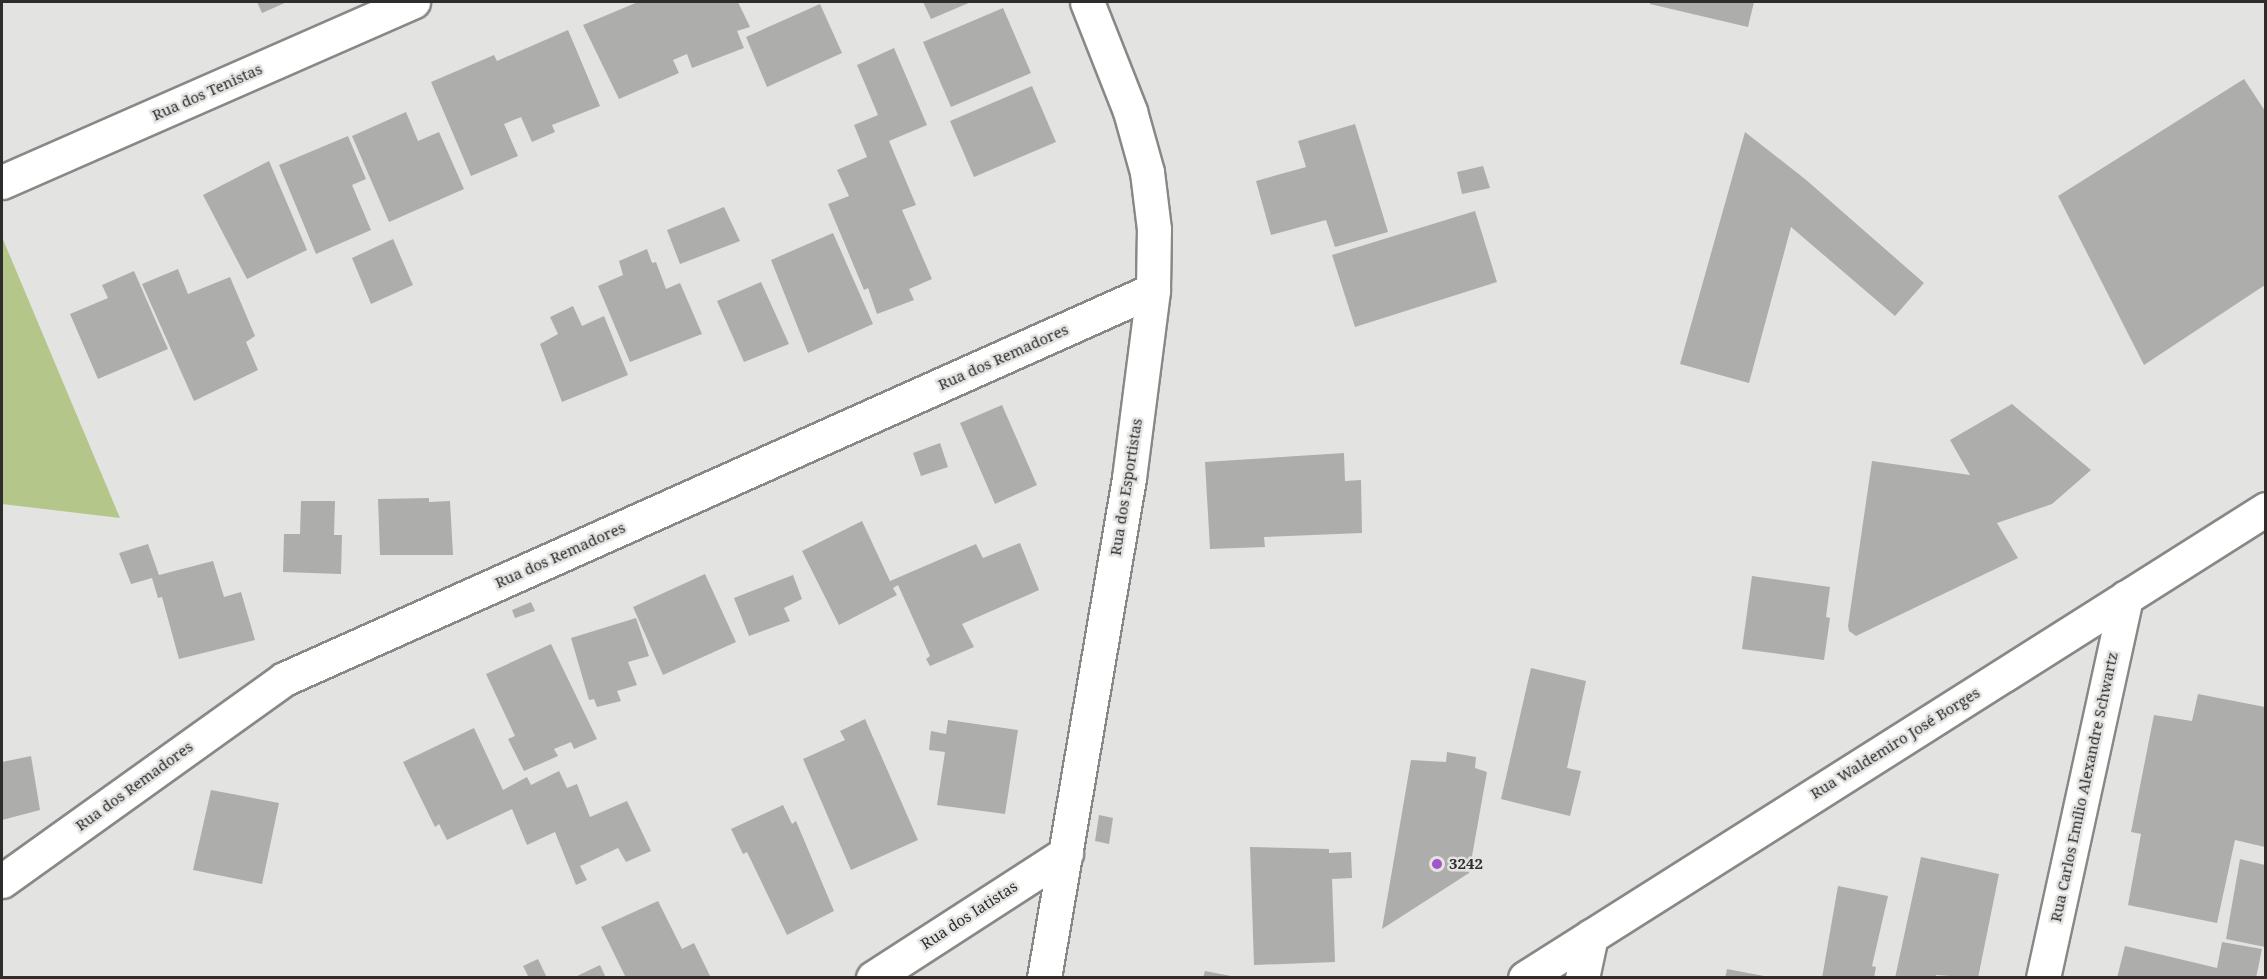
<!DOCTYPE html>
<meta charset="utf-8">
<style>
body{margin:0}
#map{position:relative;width:2267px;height:979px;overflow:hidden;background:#e3e4e1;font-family:"Noto Serif",serif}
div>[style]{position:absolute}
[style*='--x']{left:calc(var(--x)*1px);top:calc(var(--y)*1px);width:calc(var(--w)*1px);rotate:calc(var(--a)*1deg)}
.green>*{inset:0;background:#b4c68a}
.building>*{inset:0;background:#adaeab}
.roads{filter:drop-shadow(2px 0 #888986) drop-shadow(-2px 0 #888986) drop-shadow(0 2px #888986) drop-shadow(0 -2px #888986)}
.street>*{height:33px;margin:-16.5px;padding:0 16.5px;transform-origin:16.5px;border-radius:16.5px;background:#fff}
.secondary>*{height:33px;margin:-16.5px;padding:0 16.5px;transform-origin:16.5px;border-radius:16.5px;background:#fff}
.dots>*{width:16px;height:16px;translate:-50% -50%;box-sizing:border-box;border:3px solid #e3e4e1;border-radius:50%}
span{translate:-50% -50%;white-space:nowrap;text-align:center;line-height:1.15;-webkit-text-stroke:5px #e3e4e1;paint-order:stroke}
.street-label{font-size:15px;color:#2d2d2c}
.poi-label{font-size:15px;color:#2d2d2c;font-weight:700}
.left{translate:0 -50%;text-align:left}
.frame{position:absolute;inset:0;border:3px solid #2d2d2c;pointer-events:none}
</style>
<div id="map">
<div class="green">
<div style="clip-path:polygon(2px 237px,120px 518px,2px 504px)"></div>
</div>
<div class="building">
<div style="clip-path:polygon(257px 2px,287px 2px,262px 13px)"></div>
<div style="clip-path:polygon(638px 2px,738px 2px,750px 27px,737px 31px,744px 48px,692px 68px,687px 54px,673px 60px,679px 73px,619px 99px,583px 25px)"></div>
<div style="clip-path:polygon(923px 2px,971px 2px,931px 19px)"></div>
<div style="clip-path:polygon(1650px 2px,1754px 2px,1748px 27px,1650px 4px)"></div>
<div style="clip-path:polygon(820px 4px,842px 53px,767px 87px,746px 37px)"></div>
<div style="clip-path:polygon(1003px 8px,1031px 73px,951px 107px,923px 42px)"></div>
<div style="clip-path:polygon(568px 30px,600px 106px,552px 125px,555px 132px,532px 142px,521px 117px,504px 124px,518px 156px,471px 176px,431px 82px,494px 55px,497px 61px)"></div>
<div style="clip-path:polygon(894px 48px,927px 125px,889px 141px,916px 205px,902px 210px,932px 279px,909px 289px,914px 300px,877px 314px,868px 288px,864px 290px,828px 204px,849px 196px,837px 170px,867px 157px,854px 125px,878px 115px,857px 65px)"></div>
<div style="clip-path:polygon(2244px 79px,2265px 111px,2265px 285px,2144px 365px,2058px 196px)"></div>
<div style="clip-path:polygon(1032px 86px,1056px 142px,974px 177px,950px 121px)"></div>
<div style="clip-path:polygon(406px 112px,418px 141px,439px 132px,464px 189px,389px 222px,352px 136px)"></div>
<div style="clip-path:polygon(1355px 124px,1388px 232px,1335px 247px,1326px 220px,1271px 235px,1256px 181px,1306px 167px,1298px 141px)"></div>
<div style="clip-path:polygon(1745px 132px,1805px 179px,1924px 283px,1895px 316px,1791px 227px,1749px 383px,1680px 364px)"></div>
<div style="clip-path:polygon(348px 136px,366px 179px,352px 185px,371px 230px,316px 254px,279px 165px)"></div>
<div style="clip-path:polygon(269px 161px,307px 250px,247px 279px,203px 195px)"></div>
<div style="clip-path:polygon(1483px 166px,1490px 188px,1462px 194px,1457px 172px)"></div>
<div style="clip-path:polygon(724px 207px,740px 241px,680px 264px,667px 230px)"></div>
<div style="clip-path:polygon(1475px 211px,1497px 282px,1355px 327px,1332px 255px)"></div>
<div style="clip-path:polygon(833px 233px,873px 324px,808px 353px,771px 260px)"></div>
<div style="clip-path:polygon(393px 239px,413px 285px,371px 304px,352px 258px)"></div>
<div style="clip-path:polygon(647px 249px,652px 263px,656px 262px,666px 289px,680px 283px,702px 334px,630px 362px,598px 286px,623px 275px,619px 261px)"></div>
<div style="clip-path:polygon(178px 269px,188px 294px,230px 277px,255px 336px,246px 342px,258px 370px,194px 401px,142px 284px)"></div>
<div style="clip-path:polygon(134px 271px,168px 349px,98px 379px,70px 314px,108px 298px,102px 285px)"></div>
<div style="clip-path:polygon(761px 282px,789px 344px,744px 362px,717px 301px)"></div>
<div style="clip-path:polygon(573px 306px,582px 326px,604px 316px,628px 375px,562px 402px,540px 344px,558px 334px,550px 317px)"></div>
<div style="clip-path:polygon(2012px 404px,2091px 470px,2052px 504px,1997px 523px,2018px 558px,1856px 636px,1849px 631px,1848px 626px,1872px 461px,1970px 475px,1950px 440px)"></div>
<div style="clip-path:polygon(1002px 405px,1037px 485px,995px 504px,960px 423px)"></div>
<div style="clip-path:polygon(940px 443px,948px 467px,921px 476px,913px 453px)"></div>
<div style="clip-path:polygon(1344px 453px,1345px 481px,1361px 480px,1362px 533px,1264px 537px,1265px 547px,1210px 549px,1205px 462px)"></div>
<div style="clip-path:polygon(429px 498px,429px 502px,450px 501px,453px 555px,380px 555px,378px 499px)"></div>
<div style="clip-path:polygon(301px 501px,335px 501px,334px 535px,342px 535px,341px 574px,283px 572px,284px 534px,300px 534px)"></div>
<div style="clip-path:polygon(862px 521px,890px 581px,976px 544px,983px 558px,1020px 543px,1039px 590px,962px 624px,974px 647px,930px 666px,926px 659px,930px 656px,898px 585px,893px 588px,897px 595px,839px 625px,802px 551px)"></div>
<div style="clip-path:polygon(148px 544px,159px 575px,213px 561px,224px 597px,241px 592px,255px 640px,179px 659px,162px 597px,158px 598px,152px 578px,131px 584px,119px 553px)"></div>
<div style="clip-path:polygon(705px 574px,736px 642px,663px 675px,633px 607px)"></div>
<div style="clip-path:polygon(793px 575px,802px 599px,784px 608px,790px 621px,749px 636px,734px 598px)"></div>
<div style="clip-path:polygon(1752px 576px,1830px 587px,1826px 617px,1830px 618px,1824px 660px,1742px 649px)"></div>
<div style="clip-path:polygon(531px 602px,535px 611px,515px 618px,512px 610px)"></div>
<div style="clip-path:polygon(636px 618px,649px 656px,628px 662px,637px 685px,617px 691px,621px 701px,597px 707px,594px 699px,589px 700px,571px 638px)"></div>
<div style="clip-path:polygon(551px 644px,597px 739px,574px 749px,571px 742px,554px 749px,558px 756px,524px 771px,508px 739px,515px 736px,486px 674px)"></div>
<div style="clip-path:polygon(1531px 668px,1586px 681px,1567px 768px,1581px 771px,1570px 816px,1501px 799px)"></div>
<div style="clip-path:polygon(2198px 694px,2265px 707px,2265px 847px,2235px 840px,2217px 923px,2128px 905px,2141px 834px,2131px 832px,2154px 715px,2192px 721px)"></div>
<div style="clip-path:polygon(865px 719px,918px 840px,851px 870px,803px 759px,845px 740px,840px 731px)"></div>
<div style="clip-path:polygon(948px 720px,1018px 730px,1005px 814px,937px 805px,945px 752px,929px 750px,931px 731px,946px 734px)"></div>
<div style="clip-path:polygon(474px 728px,503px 790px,527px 777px,531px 785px,559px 771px,567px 788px,577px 784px,590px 817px,627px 801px,651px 851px,626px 862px,618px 848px,580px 866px,587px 880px,576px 885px,555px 832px,527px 845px,512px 809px,447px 840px,439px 824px,435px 827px,403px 762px)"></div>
<div style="clip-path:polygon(1447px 752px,1476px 757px,1475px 768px,1487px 772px,1469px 873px,1382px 929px,1411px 760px,1446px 762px)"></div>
<div style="clip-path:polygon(31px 756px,40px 810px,2px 820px,2px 762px)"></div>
<div style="clip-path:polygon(211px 790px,279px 803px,262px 884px,193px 870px)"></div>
<div style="clip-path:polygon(783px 805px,792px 824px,796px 821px,834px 911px,787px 935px,747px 852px,743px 854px,731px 829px)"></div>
<div style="clip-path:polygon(1099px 815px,1113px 818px,1109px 844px,1095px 841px)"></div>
<div style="clip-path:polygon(1250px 847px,1329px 849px,1329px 853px,1351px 852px,1352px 878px,1332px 879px,1335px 962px,1254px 965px)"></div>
<div style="clip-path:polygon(1921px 857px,1999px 874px,1978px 978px,1936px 975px,1936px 978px,1895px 978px)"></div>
<div style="clip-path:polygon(2240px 859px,2265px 865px,2265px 947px,2226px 939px)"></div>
<div style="clip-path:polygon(1838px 886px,1888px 896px,1872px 966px,1876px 967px,1874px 978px,1822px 978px)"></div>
<div style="clip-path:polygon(658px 901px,682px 949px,694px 943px,711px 978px,626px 978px,601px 927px)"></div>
<div style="clip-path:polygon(2222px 942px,2262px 949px,2256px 978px,2117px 978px,2125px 946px,2217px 968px)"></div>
<div style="clip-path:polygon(538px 959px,547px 978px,529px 978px,523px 966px)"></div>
<div style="clip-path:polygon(600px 965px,606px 978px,573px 978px)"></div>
<div style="clip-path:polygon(1727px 969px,1764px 976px,1764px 978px,1725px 978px)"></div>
<div style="clip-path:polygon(1205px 971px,1231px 976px,1231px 978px,1203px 978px)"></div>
</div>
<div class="roads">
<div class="street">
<div style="--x:2;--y:182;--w:449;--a:-23.7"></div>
<div style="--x:2;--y:881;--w:347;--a:-35.6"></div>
<div style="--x:284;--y:679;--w:952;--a:-24.12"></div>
<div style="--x:873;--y:978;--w:230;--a:-32.9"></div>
<div style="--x:1044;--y:978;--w:507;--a:-80.35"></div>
<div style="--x:1129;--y:478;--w:190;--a:-82.7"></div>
<div style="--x:1153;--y:290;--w:61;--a:-89.1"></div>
<div style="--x:1154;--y:229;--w:57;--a:-97"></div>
<div style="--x:1147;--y:172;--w:63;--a:-105.6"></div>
<div style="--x:1130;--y:111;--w:117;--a:-111.5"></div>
<div style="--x:1582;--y:978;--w:43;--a:-77.9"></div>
<div style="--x:2043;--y:978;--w:390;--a:-77.7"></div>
</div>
<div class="secondary">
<div style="--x:1525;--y:978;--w:877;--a:-32.33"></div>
</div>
</div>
<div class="dots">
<div style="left:1437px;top:864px;background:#a156c9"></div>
</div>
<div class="street-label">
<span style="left:207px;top:92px;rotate:-24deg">Rua dos Tenistas</span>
<span style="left:1003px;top:357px;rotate:-24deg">Rua dos Remadores</span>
<span style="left:1126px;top:487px;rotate:-81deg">Rua dos Esportistas</span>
<span style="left:560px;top:555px;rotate:-24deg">Rua dos Remadores</span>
<span style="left:1895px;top:743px;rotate:-32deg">Rua Waldemiro José Borges</span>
<span style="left:134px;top:786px;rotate:-36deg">Rua dos Remadores</span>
<span style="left:2084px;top:787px;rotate:-78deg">Rua Carlos Emílio Alexandre Schwartz</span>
<span style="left:969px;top:915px;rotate:-33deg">Rua dos Iatistas</span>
</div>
<div class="poi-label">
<span class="left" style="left:1449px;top:864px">3242</span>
</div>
<div class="frame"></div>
</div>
